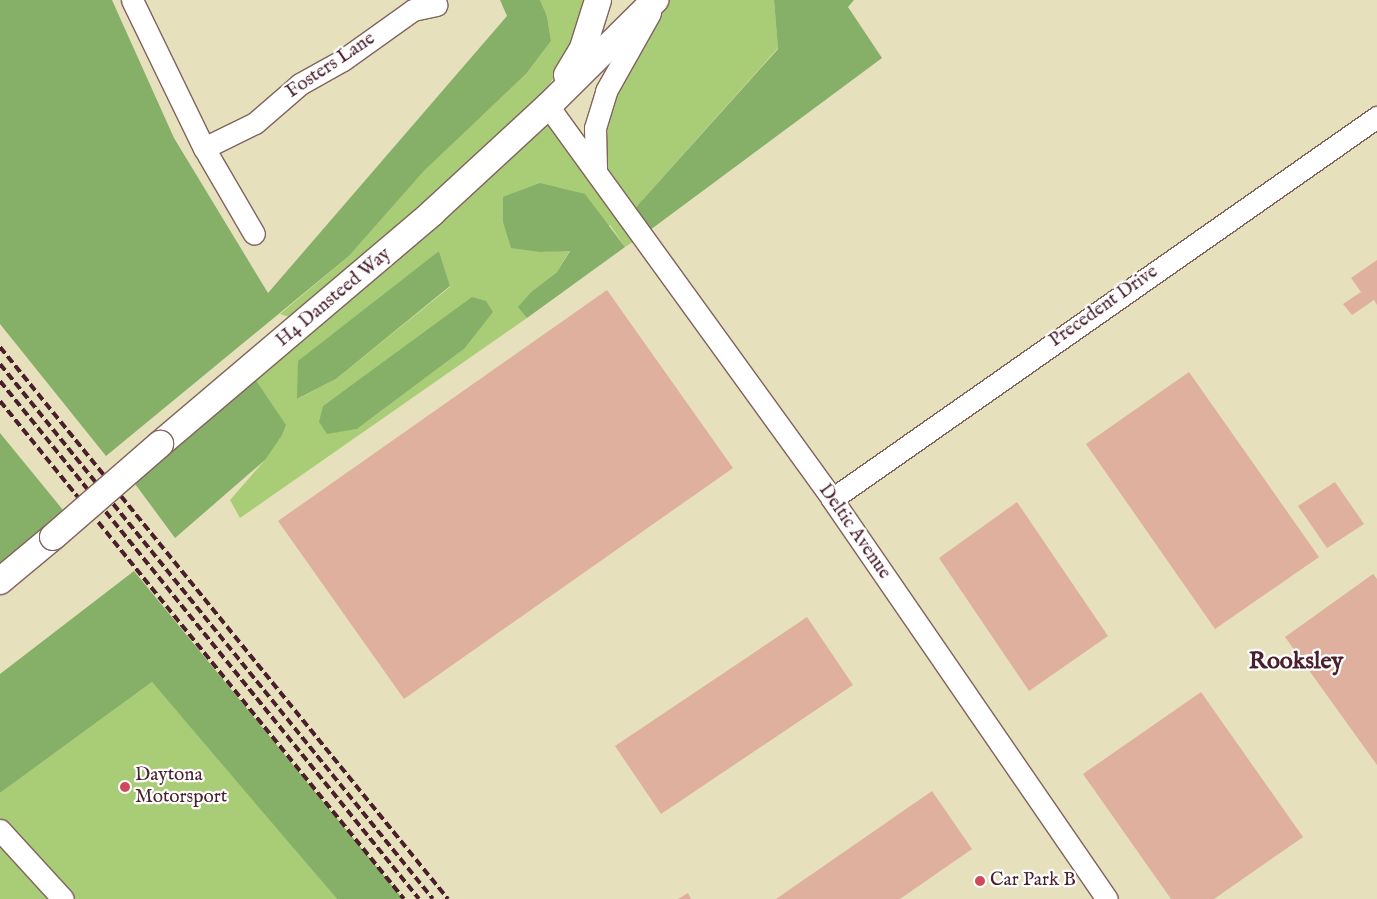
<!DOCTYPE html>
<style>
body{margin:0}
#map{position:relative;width:1377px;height:899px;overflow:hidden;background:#e7e0bd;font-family:"IM FELL English",serif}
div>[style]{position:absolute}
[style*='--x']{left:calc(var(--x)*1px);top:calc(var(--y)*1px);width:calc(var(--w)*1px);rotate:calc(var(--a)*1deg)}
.green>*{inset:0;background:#a9cd76}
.forest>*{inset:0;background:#86b067}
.building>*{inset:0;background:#deb09d}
.roads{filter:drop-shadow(1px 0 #81635e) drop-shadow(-1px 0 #81635e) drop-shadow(0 1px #81635e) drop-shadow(0 -1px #81635e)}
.minor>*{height:21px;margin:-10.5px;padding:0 10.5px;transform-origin:10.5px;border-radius:10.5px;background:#fff}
.tertiary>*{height:26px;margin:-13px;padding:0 13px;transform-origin:13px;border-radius:13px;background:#fff}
.rail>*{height:4px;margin-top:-2px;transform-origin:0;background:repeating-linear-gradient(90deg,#4a1f2b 0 8px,transparent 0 12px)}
.bridges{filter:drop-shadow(1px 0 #81635e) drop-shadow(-1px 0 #81635e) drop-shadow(0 1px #81635e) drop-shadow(0 -1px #81635e)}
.tertiary-bridge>*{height:26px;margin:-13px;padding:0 13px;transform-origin:13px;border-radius:13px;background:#fff}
.dots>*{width:14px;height:14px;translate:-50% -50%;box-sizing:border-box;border:2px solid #fff;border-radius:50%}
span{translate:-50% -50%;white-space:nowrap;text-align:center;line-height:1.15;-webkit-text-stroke:4.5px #fff;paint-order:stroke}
.street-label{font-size:19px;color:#4a1f2b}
.poi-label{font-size:19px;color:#4a1f2b}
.left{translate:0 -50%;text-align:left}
.district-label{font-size:24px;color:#4a1f2b;font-weight:700}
</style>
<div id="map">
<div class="green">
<div style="clip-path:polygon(540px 0,593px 0,581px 38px,548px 86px,531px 105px,396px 228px,289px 317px,280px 314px,349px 256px,424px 171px,526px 74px,551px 41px,547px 16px)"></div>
<div style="clip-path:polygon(evenodd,657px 0,774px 0,778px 48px,628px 216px,642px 236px,625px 247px,610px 225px,540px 252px,570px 250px,557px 272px,531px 292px,519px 307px,527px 318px,240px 518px,230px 500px,265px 460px,249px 370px,548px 106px,596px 168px,595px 128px,657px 0,439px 251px,450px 287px,336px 379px,298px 399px,390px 292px,439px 251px,657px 0,464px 349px,357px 429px,327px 433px,323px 406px,382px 364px,464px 349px)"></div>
<div style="clip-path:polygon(152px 682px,238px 781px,337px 899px,0 899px,0 793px)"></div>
</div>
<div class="forest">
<div style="clip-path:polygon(0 0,112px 0,174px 138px,268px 293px,507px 16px,500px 0,540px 0,547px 16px,551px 41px,526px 74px,424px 171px,349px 256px,106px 456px,0 324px)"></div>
<div style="clip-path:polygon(774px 0,854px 0,848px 7px,882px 58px,642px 236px,628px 216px,778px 49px)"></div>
<div style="clip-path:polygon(540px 183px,585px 194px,625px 247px,527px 318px,518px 307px,531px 292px,557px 272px,570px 251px,540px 252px,511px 248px,503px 222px,503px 197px)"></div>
<div style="clip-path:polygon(439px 251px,450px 286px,336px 379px,297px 399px,298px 361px)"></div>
<div style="clip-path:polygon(472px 297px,486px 301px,493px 312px,464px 349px,357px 429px,327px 434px,319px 422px,323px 406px)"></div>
<div style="clip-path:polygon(249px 370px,286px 425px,282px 435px,265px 460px,175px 538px,127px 473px)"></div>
<div style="clip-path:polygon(0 433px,63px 510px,0 573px)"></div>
<div style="clip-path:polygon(134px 571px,403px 899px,337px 899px,152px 682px,0 793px,0 674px)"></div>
</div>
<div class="building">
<div style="clip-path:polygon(1377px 260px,1377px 305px,1374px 300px,1352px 315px,1343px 304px,1361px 292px,1351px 278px)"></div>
<div style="clip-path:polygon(607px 290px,733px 468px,404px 699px,278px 521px)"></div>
<div style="clip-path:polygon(1189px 372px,1319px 557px,1215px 629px,1086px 444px)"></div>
<div style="clip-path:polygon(1335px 482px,1364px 524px,1327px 548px,1298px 506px)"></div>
<div style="clip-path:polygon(1017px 502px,1108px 636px,1029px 691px,939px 558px)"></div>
<div style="clip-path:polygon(1373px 574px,1377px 579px,1377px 765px,1285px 637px)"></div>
<div style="clip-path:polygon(807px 617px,853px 685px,661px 814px,615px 746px)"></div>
<div style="clip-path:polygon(1201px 692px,1303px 837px,1214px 899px,1171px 899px,1083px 774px)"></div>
<div style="clip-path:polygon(932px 791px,972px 849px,900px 899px,776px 899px)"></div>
<div style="clip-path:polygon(688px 893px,691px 899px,678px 899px)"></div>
</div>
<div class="roads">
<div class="minor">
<div style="--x:132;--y:0;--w:165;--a:64.1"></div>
<div style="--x:204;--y:148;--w:99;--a:59.8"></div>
<div style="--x:548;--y:106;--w:485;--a:54.1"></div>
<div style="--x:832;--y:499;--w:485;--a:55.5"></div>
<div style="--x:204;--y:148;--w:57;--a:-26.1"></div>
<div style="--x:255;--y:123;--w:60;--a:-40.9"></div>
<div style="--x:300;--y:84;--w:49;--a:-29.2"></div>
<div style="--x:343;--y:60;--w:86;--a:-35.5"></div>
<div style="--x:413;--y:10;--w:24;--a:-12"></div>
<div style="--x:596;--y:169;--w:41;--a:-91.4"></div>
<div style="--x:595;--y:128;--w:39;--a:-73"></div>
<div style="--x:606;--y:91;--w:90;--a:-60.6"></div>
<div style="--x:832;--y:499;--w:666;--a:-35.03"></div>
<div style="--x:0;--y:830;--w:93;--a:47.6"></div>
</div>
<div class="tertiary">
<div style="--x:567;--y:75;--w:31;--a:-59"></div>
<div style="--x:583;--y:48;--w:50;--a:-72.6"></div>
<div style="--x:160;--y:444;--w:357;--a:-40.3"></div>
<div style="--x:432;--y:213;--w:158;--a:-42.7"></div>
<div style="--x:548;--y:106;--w:151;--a:-44.7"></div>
<div style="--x:0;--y:581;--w:69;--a:-39.7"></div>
</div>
</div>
<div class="rail">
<div style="--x:0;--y:347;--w:711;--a:50.94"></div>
<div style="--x:0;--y:364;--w:688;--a:51.02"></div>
<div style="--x:0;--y:381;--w:666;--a:51.03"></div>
<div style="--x:0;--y:401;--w:641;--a:50.95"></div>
</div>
<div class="bridges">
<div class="tertiary-bridge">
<div style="--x:53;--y:537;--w:142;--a:-41"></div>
</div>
</div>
<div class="dots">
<div style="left:125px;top:787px;background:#d1495b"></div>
<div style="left:980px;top:881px;background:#d1495b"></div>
</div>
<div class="street-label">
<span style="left:331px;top:66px;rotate:-34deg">Fosters Lane</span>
<span style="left:334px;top:298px;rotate:-40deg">H4 Dansteed Way</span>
<span style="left:1104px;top:307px;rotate:-35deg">Precedent Drive</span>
<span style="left:854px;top:532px;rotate:55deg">Deltic Avenue</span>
</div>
<div class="poi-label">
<span class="left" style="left:135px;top:787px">Daytona<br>Motorsport</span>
<span class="left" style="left:990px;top:881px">Car Park B</span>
</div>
<div class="district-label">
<span style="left:1296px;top:662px">Rooksley</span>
</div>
</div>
